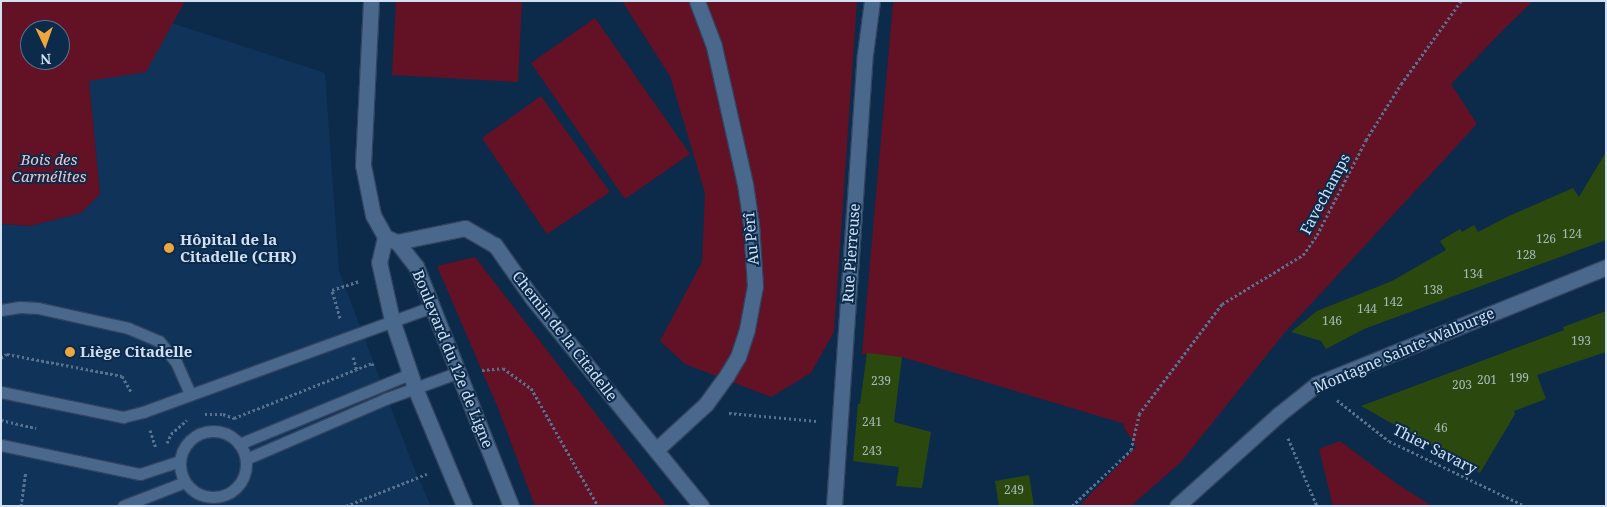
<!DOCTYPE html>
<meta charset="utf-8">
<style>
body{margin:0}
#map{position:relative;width:1607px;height:507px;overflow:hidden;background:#0c2a4a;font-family:"Noto Serif",serif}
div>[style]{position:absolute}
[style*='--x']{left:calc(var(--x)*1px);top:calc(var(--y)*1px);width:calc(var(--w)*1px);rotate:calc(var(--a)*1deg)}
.built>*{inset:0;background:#103359}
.green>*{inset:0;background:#631124}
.building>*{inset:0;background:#2b490e}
.path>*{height:3px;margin-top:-1.5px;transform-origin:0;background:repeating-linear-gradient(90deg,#58718c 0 2.5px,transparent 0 5px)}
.roads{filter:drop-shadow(1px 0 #32435f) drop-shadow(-1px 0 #32435f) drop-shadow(0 1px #32435f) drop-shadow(0 -1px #32435f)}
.service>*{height:11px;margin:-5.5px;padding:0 5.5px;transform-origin:5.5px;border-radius:5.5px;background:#49688c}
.service>.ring{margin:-5.5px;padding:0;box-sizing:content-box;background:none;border:11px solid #49688c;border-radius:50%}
.minor>*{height:15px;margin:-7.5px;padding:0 7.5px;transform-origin:7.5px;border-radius:7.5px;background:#49688c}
.tertiary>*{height:15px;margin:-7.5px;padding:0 7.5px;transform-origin:7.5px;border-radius:7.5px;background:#49688c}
.dots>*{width:14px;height:14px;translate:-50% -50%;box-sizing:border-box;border:2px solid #0c2a4a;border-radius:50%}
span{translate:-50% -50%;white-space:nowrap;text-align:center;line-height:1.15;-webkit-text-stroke:4px #0c2a4a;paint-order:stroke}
.number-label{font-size:12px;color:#a7bbbc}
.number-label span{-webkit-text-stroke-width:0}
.park-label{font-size:15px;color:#f3c0c4;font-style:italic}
.street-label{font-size:15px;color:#d0e1f6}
.poi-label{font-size:15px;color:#d0e1f6;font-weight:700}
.left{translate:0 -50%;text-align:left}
.frame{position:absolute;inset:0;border:2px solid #d0e1f6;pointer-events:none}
.north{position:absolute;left:20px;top:20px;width:50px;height:50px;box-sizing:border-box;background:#0c2a4a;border:1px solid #5a738f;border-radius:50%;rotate:177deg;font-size:14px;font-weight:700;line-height:20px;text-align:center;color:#d0e1f6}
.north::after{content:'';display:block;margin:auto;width:18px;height:22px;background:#eea73d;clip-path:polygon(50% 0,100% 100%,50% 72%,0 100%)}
</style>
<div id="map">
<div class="built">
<div style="clip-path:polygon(81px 1px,104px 1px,325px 73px,339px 271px,414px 468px,431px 506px,1px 506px,1px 224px,30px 226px,81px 213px,100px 194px)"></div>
</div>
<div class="green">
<div style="clip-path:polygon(evenodd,1px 1px,185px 1px,146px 72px,89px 81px,100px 194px,81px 213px,30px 226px,1px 224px,1px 1px,30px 30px,60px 30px,60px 60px,30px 60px,30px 30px)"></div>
<div style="clip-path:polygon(396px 1px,522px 1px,518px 82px,392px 75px)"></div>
<div style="clip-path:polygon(622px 1px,857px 1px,834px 332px,811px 373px,771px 397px,685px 364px,660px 341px,702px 262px,705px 193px,670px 76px)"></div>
<div style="clip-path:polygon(896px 1px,1533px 1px,1504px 29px,1451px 84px,1477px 124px,1286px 331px,1181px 462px,1131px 506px,1079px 506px,1136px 447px,1123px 426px,1125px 424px,902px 357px,862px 354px,893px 3px)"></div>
<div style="clip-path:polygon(595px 18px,690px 154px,625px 199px,531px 63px)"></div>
<div style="clip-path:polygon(541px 96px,610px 192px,547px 234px,482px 138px)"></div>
<div style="clip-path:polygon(475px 257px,667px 506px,535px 506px,498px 408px,437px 266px)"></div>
<div style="clip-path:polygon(1340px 441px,1400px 486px,1432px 506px,1333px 506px,1319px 449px)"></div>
</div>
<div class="building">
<div style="clip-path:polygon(1606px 152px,1606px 240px,1364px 329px,1326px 349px,1321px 341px,1291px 332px,1317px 311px,1392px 281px,1446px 250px,1440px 241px,1460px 229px,1462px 232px,1474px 225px,1478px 232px,1509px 216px,1573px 188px,1579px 197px)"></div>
<div style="clip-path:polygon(1606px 311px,1606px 352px,1537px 375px,1546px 399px,1514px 411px,1515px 414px,1480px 473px,1361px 406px,1564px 330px,1563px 327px)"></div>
<div style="clip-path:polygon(867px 353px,902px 357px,894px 422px,931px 432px,922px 488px,896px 486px,899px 467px,853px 461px,858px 404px,860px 404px)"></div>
<div style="clip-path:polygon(1029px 475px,1034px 506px,999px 506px,995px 481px)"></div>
</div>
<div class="path">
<div style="--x:340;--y:318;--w:29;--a:-106"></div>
<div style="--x:332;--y:290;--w:29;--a:-18"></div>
<div style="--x:353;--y:357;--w:14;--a:73"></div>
<div style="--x:1;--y:358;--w:7;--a:-34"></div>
<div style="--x:7;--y:354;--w:117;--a:10.8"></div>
<div style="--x:122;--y:376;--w:20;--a:60"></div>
<div style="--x:482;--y:370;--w:21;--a:-5"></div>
<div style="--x:503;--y:368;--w:34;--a:36"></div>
<div style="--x:531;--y:388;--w:136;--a:60.4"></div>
<div style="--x:1337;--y:400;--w:66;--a:38.3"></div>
<div style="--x:1389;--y:441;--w:151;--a:25.5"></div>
<div style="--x:729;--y:413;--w:88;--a:5.2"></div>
<div style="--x:205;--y:414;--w:18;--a:0"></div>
<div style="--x:223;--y:414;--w:12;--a:20"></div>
<div style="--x:234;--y:418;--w:149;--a:-21.7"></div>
<div style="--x:372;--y:363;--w:3;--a:72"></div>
<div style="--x:1;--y:420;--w:36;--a:13"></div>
<div style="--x:150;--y:430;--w:19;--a:72"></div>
<div style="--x:1288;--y:438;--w:74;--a:66.9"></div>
<div style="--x:167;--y:443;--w:10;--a:-66"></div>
<div style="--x:171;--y:434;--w:21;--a:-41"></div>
<div style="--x:21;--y:506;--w:34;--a:-82"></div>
<div style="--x:346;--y:506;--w:87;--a:-21.6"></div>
<div style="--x:1072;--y:506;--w:81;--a:-43.5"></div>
<div style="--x:1131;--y:450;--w:37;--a:-77"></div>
<div style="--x:1139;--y:414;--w:138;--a:-53"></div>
<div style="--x:1222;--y:304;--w:95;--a:-31.2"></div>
<div style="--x:1303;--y:255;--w:24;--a:-55"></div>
<div style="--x:1317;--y:235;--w:107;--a:-62.7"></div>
<div style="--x:1366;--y:140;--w:66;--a:-58"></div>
<div style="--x:1401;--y:84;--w:102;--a:-54.1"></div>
</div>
<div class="roads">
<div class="service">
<div style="--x:1;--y:310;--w:19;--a:-9"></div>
<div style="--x:20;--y:307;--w:18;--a:3"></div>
<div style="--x:38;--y:308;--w:92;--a:12.5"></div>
<div style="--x:128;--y:328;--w:34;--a:23"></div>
<div style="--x:159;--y:341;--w:27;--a:51"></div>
<div style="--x:176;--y:362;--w:35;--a:66"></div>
<div style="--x:1;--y:392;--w:125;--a:11.6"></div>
<div style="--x:123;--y:417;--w:21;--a:-14"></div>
<div style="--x:143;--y:412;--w:307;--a:-20"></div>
<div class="ring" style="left:180px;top:431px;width:55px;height:55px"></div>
<div style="--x:239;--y:444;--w:185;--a:-22.3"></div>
<div style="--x:1;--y:445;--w:142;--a:11.8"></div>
<div style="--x:140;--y:474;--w:42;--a:-18"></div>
<div style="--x:246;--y:459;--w:151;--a:-23.3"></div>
<div style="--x:385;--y:399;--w:79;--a:-20"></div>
<div style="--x:123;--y:506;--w:66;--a:-21.2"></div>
</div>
<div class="minor">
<div style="--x:371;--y:1;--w:164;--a:92.8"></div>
<div style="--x:363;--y:165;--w:51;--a:78.7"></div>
<div style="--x:373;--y:215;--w:25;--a:61"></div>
<div style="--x:385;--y:237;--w:13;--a:23"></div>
<div style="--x:397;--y:242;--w:31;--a:52"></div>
<div style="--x:416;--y:266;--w:258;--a:68.4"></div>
<div style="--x:385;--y:237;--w:26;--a:103"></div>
<div style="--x:379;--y:262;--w:59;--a:77.4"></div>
<div style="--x:392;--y:320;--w:72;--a:71.3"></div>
<div style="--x:415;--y:388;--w:128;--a:67.4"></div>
<div style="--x:397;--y:242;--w:69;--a:-11.6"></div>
<div style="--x:465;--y:228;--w:34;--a:30"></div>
<div style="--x:495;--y:245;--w:66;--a:54.9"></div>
<div style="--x:533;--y:299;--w:267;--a:50.9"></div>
<div style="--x:657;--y:449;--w:67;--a:-42.6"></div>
<div style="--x:706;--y:404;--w:36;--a:-54"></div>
<div style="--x:727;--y:375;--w:21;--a:-59"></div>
<div style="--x:738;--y:357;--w:29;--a:-72"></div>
<div style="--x:747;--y:329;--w:44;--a:-79.5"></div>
<div style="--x:755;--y:286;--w:62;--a:-93.7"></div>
<div style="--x:751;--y:224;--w:40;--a:-98.5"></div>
<div style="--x:745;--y:184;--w:141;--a:-102.7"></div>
<div style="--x:714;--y:46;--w:48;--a:-110.7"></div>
<div style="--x:834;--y:506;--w:453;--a:-86.1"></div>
<div style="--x:865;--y:54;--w:53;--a:-82.5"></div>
</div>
<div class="tertiary">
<div style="--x:1177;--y:506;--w:136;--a:-42"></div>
<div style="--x:1278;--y:415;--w:50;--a:-38.5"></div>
<div style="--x:1317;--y:384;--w:312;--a:-22"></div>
</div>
</div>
<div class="dots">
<div style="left:169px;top:248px;background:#eea73d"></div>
<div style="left:70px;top:352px;background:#eea73d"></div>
</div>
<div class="number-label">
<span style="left:1572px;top:234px">124</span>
<span style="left:1546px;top:239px">126</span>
<span style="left:1526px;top:255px">128</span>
<span style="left:1473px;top:274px">134</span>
<span style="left:1433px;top:290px">138</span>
<span style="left:1393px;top:302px">142</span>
<span style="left:1367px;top:309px">144</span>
<span style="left:1332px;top:321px">146</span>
<span style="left:1581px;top:341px">193</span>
<span style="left:1519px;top:378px">199</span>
<span style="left:1487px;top:380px">201</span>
<span style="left:881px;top:381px">239</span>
<span style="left:1462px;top:385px">203</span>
<span style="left:872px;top:422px">241</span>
<span style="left:1441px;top:428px">46</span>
<span style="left:872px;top:451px">243</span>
<span style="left:1014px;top:490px">249</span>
</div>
<div class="park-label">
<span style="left:49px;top:168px">Bois des<br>Carmélites</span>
</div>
<div class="street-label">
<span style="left:1325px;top:194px;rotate:-62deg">Favechamps</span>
<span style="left:751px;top:239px;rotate:-95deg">Au Pèrî</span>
<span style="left:851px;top:253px;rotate:-86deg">Rue Pierreuse</span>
<span style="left:565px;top:336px;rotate:52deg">Chemin de la Citadelle</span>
<span style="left:1404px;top:350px;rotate:-23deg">Montagne Sainte-Walburge</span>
<span style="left:453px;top:359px;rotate:68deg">Boulevard du 12e de Ligne</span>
<span style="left:1435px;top:449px;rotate:27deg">Thier Savary</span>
</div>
<div class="poi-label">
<span class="left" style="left:180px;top:248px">Hôpital de la<br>Citadelle (CHR)</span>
<span class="left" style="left:80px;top:352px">Liège Citadelle</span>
</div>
<div class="frame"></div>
<div class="north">N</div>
</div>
